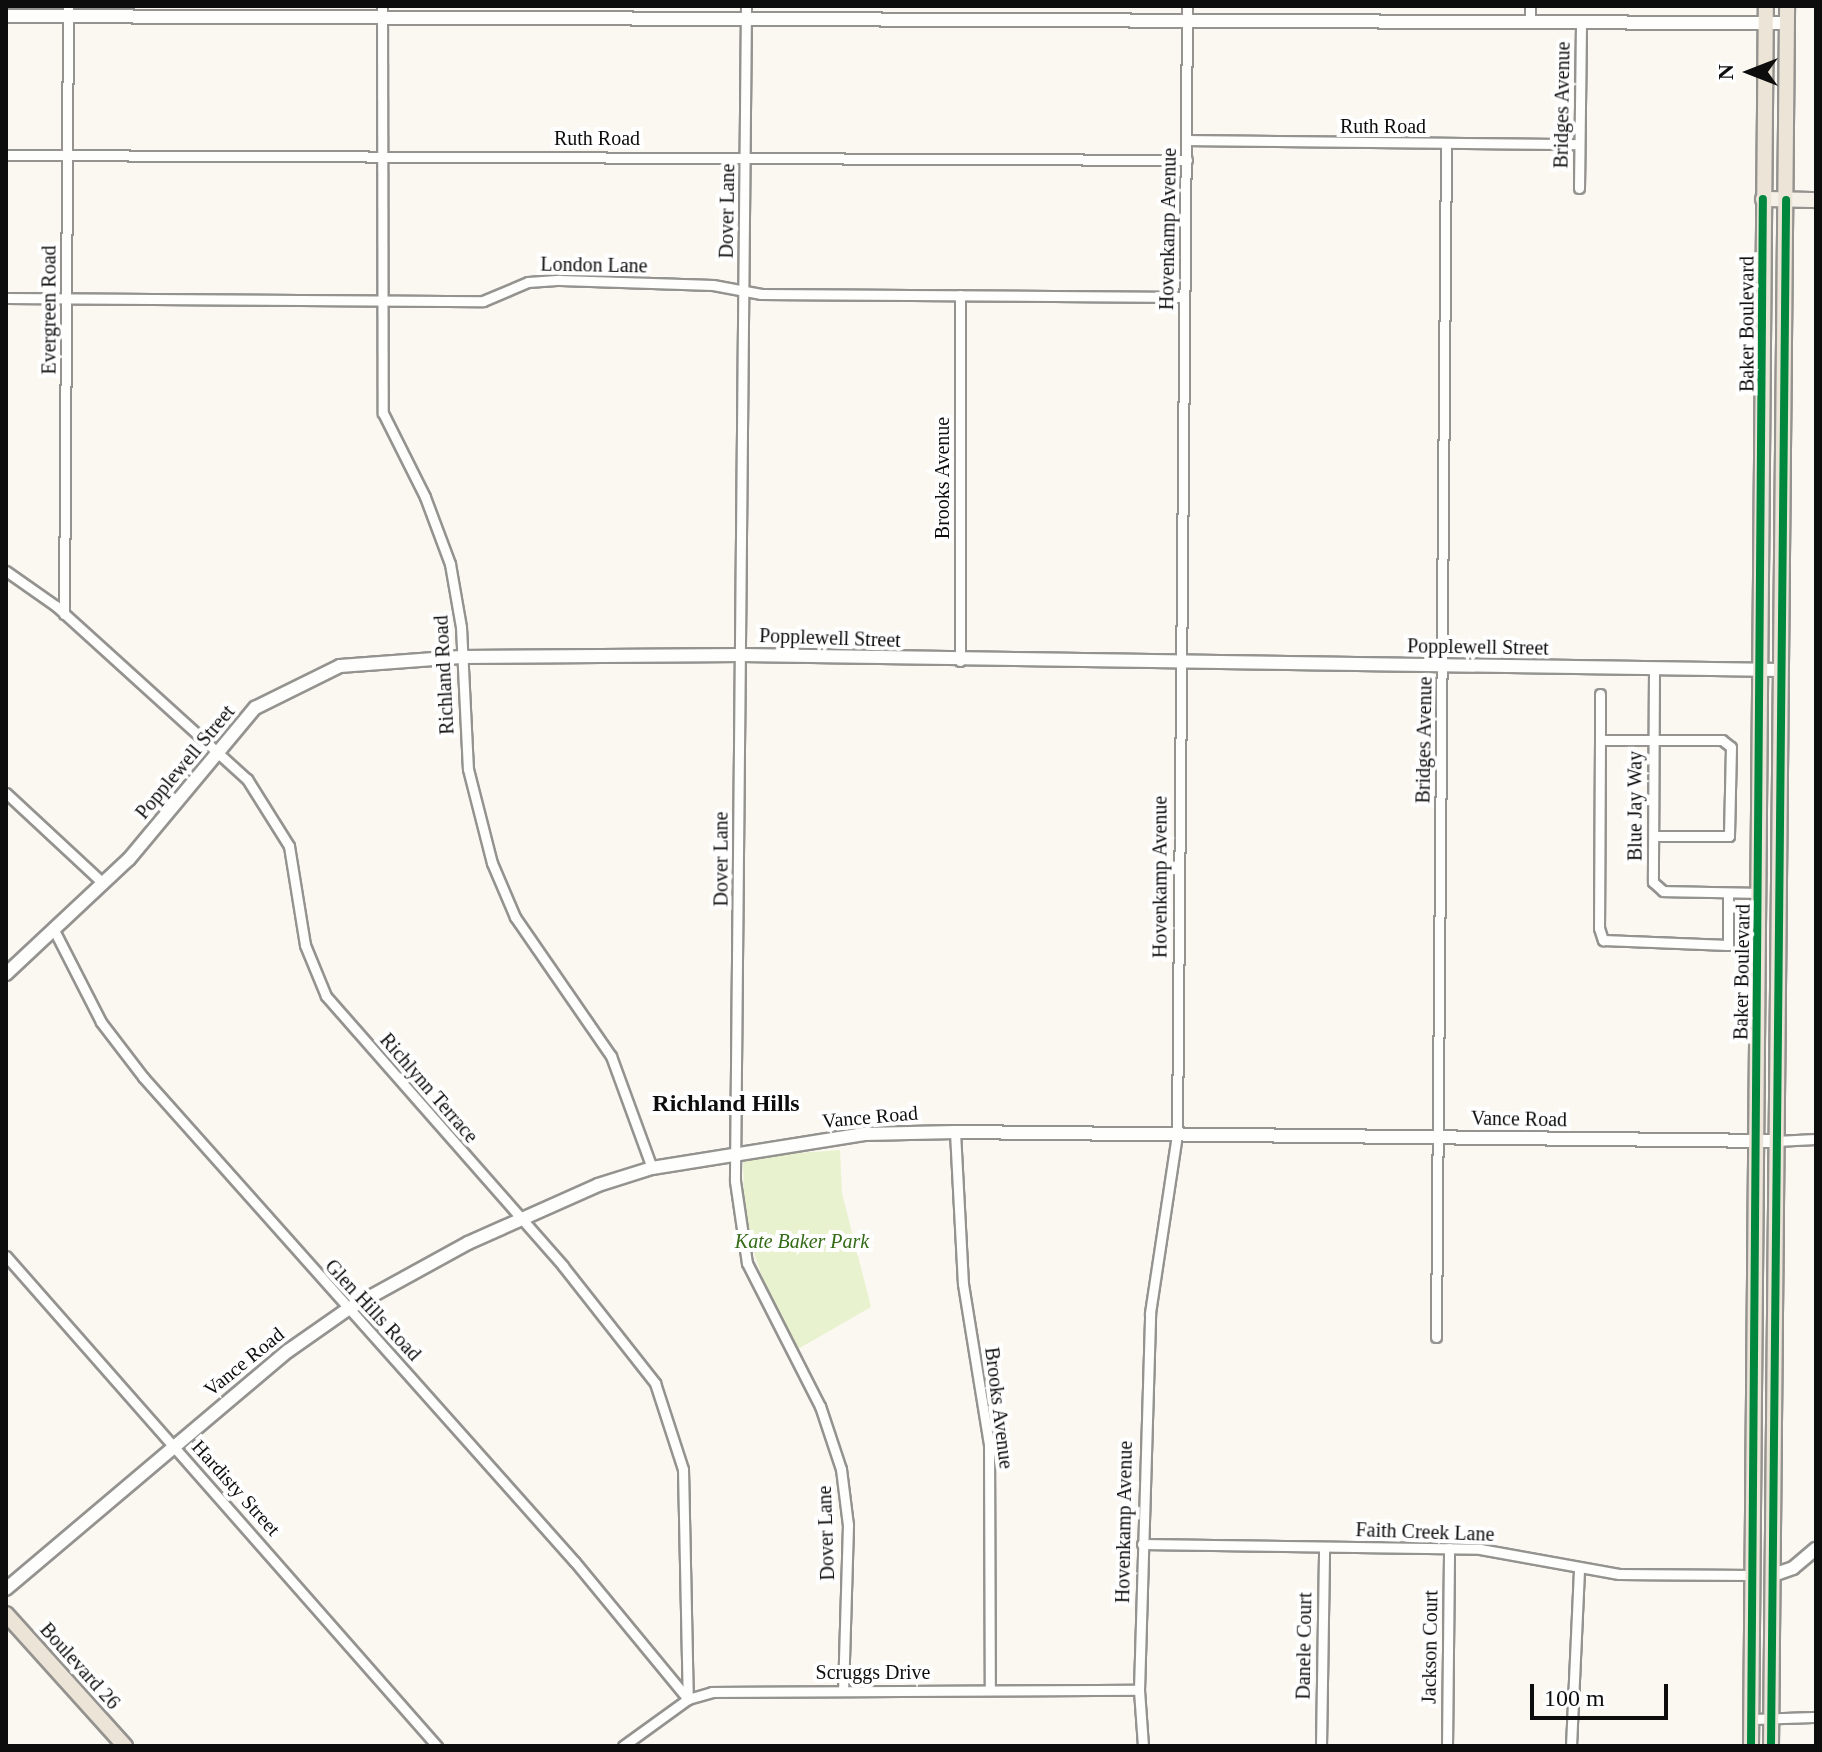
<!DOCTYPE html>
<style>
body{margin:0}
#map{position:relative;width:1822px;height:1752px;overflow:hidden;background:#fbf8f1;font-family:"Times New Roman",serif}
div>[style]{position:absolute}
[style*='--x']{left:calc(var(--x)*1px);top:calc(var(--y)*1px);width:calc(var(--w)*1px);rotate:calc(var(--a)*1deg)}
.green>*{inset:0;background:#e9f2cf}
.roads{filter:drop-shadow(2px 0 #949390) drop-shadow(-2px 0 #949390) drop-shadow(0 2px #949390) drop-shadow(0 -2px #949390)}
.minor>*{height:9px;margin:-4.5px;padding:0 4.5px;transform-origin:4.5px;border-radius:4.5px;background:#fefefd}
.tertiary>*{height:12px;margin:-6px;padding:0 6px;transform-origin:6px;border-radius:6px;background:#fefefd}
.secondary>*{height:14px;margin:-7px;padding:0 7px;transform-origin:7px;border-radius:7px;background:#f5f1e8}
.primary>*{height:14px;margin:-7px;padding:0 7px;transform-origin:7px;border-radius:7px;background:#ede4d8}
.cycleway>*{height:8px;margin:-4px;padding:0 4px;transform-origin:4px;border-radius:4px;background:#00873e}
span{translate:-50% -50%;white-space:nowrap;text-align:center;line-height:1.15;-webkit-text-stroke:8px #fff;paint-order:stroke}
.street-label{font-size:20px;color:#0d0d0d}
.park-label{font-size:20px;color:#346b17;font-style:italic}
.quarter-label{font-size:24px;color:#0d0d0d;font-weight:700}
.frame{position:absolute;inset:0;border:8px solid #0d0d0d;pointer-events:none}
.north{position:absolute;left:1710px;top:32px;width:80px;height:80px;-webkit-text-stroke:6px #fff;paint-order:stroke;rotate:270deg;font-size:22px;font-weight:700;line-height:32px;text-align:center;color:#0d0d0d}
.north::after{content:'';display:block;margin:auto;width:28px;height:36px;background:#0d0d0d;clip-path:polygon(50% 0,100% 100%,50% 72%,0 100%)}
.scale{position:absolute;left:1530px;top:1684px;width:138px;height:36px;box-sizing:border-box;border:4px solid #0d0d0d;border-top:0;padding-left:10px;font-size:24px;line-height:28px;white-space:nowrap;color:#0d0d0d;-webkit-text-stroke:6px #fff;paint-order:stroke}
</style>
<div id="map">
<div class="green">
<div style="clip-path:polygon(840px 1150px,842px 1193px,871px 1307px,798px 1349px,767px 1291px,754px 1253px,744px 1207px,743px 1157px)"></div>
</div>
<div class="roads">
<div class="minor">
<div style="--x:382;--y:6;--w:407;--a:89.9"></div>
<div style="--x:383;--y:413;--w:94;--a:63.4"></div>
<div style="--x:425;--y:497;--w:72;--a:69.5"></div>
<div style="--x:450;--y:564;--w:64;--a:80.1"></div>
<div style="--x:461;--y:627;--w:142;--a:87.2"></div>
<div style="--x:468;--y:769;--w:97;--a:75.7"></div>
<div style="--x:492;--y:863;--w:59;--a:66.9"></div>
<div style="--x:515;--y:917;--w:169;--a:55.4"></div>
<div style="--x:611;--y:1056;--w:119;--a:69.9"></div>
<div style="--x:746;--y:6;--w:1175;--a:90.54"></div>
<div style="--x:735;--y:1181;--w:83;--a:81.7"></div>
<div style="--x:747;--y:1263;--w:161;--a:63"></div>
<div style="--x:820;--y:1406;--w:66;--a:71.6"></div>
<div style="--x:841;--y:1469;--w:56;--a:82.9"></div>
<div style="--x:848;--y:1525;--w:165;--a:91.7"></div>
<div style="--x:1530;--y:22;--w:16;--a:-90"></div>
<div style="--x:1187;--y:140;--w:391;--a:0.6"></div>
<div style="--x:6;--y:155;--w:1181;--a:0.24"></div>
<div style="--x:1579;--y:188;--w:166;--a:-89.3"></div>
<div style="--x:6;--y:298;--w:477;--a:0.4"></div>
<div style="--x:483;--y:301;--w:49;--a:-22.9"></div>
<div style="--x:528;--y:282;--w:32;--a:-4"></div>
<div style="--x:560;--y:280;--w:153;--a:1.9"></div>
<div style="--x:713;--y:285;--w:49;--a:10.6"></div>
<div style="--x:761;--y:294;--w:423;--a:0.4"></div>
<div style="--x:6;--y:571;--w:61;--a:35"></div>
<div style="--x:56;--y:606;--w:258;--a:42.2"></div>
<div style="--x:247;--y:779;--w:79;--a:57.9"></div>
<div style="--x:289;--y:846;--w:100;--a:80.8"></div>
<div style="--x:305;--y:945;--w:55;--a:67.6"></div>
<div style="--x:326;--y:996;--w:359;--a:48.7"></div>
<div style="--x:563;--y:1266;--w:149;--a:51.8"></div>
<div style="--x:655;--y:1383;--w:90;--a:72"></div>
<div style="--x:683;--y:1469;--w:230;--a:88.8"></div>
<div style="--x:64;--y:614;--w:608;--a:-89.62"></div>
<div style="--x:960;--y:661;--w:366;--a:-90"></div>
<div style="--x:1654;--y:670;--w:212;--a:90.3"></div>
<div style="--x:1653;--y:882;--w:13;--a:42"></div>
<div style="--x:1663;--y:891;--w:96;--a:1.2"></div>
<div style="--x:1600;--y:694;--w:46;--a:90"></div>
<div style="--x:1600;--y:740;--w:122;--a:0"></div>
<div style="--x:1722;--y:740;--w:11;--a:38"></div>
<div style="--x:1731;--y:747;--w:89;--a:91.3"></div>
<div style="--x:1729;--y:836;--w:75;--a:180"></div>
<div style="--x:1600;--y:740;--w:188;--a:90.3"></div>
<div style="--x:1599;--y:928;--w:13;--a:72"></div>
<div style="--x:1603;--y:940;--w:125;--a:2.3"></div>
<div style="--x:1728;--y:945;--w:52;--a:-90"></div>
<div style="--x:6;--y:793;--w:132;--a:42.9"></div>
<div style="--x:54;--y:930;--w:103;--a:62.9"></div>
<div style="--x:101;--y:1022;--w:69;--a:52.6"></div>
<div style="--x:143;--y:1077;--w:649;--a:48.31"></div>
<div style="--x:575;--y:1562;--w:178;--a:50.5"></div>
<div style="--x:955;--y:1132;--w:152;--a:87"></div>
<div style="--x:963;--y:1284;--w:163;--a:80.8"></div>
<div style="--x:989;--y:1445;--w:245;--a:89.8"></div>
<div style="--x:1775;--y:1141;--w:41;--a:-2.8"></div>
<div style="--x:6;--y:1256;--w:653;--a:48.67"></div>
<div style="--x:1436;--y:1337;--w:1193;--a:-89.52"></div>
<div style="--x:1142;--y:1544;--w:338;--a:0.8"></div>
<div style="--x:1480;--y:1549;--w:141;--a:10.2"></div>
<div style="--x:1619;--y:1574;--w:133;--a:0.4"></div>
<div style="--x:1751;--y:1719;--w:65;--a:-1.8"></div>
<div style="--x:623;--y:1746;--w:80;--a:-35.9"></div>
<div style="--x:688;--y:1699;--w:25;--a:-16"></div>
<div style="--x:712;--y:1692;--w:427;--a:-0.3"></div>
<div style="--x:1143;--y:1746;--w:56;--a:-94.1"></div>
<div style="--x:1139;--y:1690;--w:377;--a:-88.3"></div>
<div style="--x:1150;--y:1313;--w:181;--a:-81.4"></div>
<div style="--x:1177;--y:1134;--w:1128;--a:-89.49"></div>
<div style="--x:1321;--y:1746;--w:199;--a:-89.1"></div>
<div style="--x:1447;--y:1746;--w:198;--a:-89.4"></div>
<div style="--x:1571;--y:1746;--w:179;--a:-87.4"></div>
</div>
<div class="tertiary">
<div style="--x:6;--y:16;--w:1781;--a:0.23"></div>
<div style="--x:6;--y:974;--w:168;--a:-43.1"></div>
<div style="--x:129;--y:859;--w:197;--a:-50.2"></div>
<div style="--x:255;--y:708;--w:95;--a:-26.3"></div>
<div style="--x:340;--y:666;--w:121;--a:-4.3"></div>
<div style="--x:461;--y:657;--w:281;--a:-0.4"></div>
<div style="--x:742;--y:655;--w:1038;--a:0.83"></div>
<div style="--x:1773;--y:1575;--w:21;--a:-19"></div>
<div style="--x:1793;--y:1568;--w:30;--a:-40"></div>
<div style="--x:6;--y:1589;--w:369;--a:-40.2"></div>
<div style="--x:288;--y:1351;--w:73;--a:-35"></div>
<div style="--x:348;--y:1309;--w:137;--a:-28.8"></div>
<div style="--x:468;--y:1243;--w:142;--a:-24"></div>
<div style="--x:598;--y:1185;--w:57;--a:-17.5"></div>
<div style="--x:652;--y:1168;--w:215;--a:-9.1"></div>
<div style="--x:864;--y:1134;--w:91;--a:-1.3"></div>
<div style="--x:955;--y:1132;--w:820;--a:0.63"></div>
</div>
<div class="secondary">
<div style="--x:1763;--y:199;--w:53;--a:1.1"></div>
</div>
<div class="primary">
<div style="--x:6;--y:1614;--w:178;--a:48"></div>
<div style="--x:1751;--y:1746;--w:1740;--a:-89.51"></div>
<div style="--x:1771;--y:1746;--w:1740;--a:-89.47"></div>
</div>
</div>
<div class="cycleway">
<div style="--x:1751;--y:1746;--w:1547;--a:-89.56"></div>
<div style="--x:1771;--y:1746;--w:1546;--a:-89.44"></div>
</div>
<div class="street-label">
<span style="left:1562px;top:105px;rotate:-89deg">Bridges Avenue</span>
<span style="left:1383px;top:126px">Ruth Road</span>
<span style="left:597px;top:138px">Ruth Road</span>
<span style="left:727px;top:211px;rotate:-89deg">Dover Lane</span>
<span style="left:1168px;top:229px;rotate:-89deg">Hovenkamp Avenue</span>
<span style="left:594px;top:265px;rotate:1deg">London Lane</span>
<span style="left:49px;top:310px;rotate:-90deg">Evergreen Road</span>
<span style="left:1747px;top:324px;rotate:-90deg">Baker Boulevard</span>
<span style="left:942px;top:478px;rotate:-90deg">Brooks Avenue</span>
<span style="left:830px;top:638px;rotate:2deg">Popplewell Street</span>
<span style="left:1478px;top:647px;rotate:1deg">Popplewell Street</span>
<span style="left:444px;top:675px;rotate:-93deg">Richland Road</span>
<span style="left:1424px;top:740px;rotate:-89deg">Bridges Avenue</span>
<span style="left:185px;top:762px;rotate:-50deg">Popplewell Street</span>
<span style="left:1635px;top:806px;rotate:-90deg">Blue Jay Way</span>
<span style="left:721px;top:859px;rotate:-90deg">Dover Lane</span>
<span style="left:1160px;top:877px;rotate:-90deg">Hovenkamp Avenue</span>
<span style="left:1742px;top:972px;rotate:-89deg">Baker Boulevard</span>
<span style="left:429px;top:1088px;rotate:49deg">Richlynn Terrace</span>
<span style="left:870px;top:1117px;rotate:-5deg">Vance Road</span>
<span style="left:1519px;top:1119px;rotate:1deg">Vance Road</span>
<span style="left:373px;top:1310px;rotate:47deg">Glen Hills Road</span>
<span style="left:244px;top:1362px;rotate:-39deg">Vance Road</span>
<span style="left:999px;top:1408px;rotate:83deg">Brooks Avenue</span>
<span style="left:236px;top:1488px;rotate:48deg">Hardisty Street</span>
<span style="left:1124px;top:1522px;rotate:-89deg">Hovenkamp Avenue</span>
<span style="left:1425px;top:1532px;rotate:2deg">Faith Creek Lane</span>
<span style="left:826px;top:1533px;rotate:-92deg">Dover Lane</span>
<span style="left:1304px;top:1646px;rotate:-89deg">Danele Court</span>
<span style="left:1430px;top:1647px;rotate:-89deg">Jackson Court</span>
<span style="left:80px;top:1666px;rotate:48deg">Boulevard 26</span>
<span style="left:873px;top:1672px">Scruggs Drive</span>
</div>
<div class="park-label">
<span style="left:802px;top:1241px">Kate Baker Park</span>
</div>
<div class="quarter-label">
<span style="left:726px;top:1104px">Richland Hills</span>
</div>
<div class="frame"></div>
<div class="north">N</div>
<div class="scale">100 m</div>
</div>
